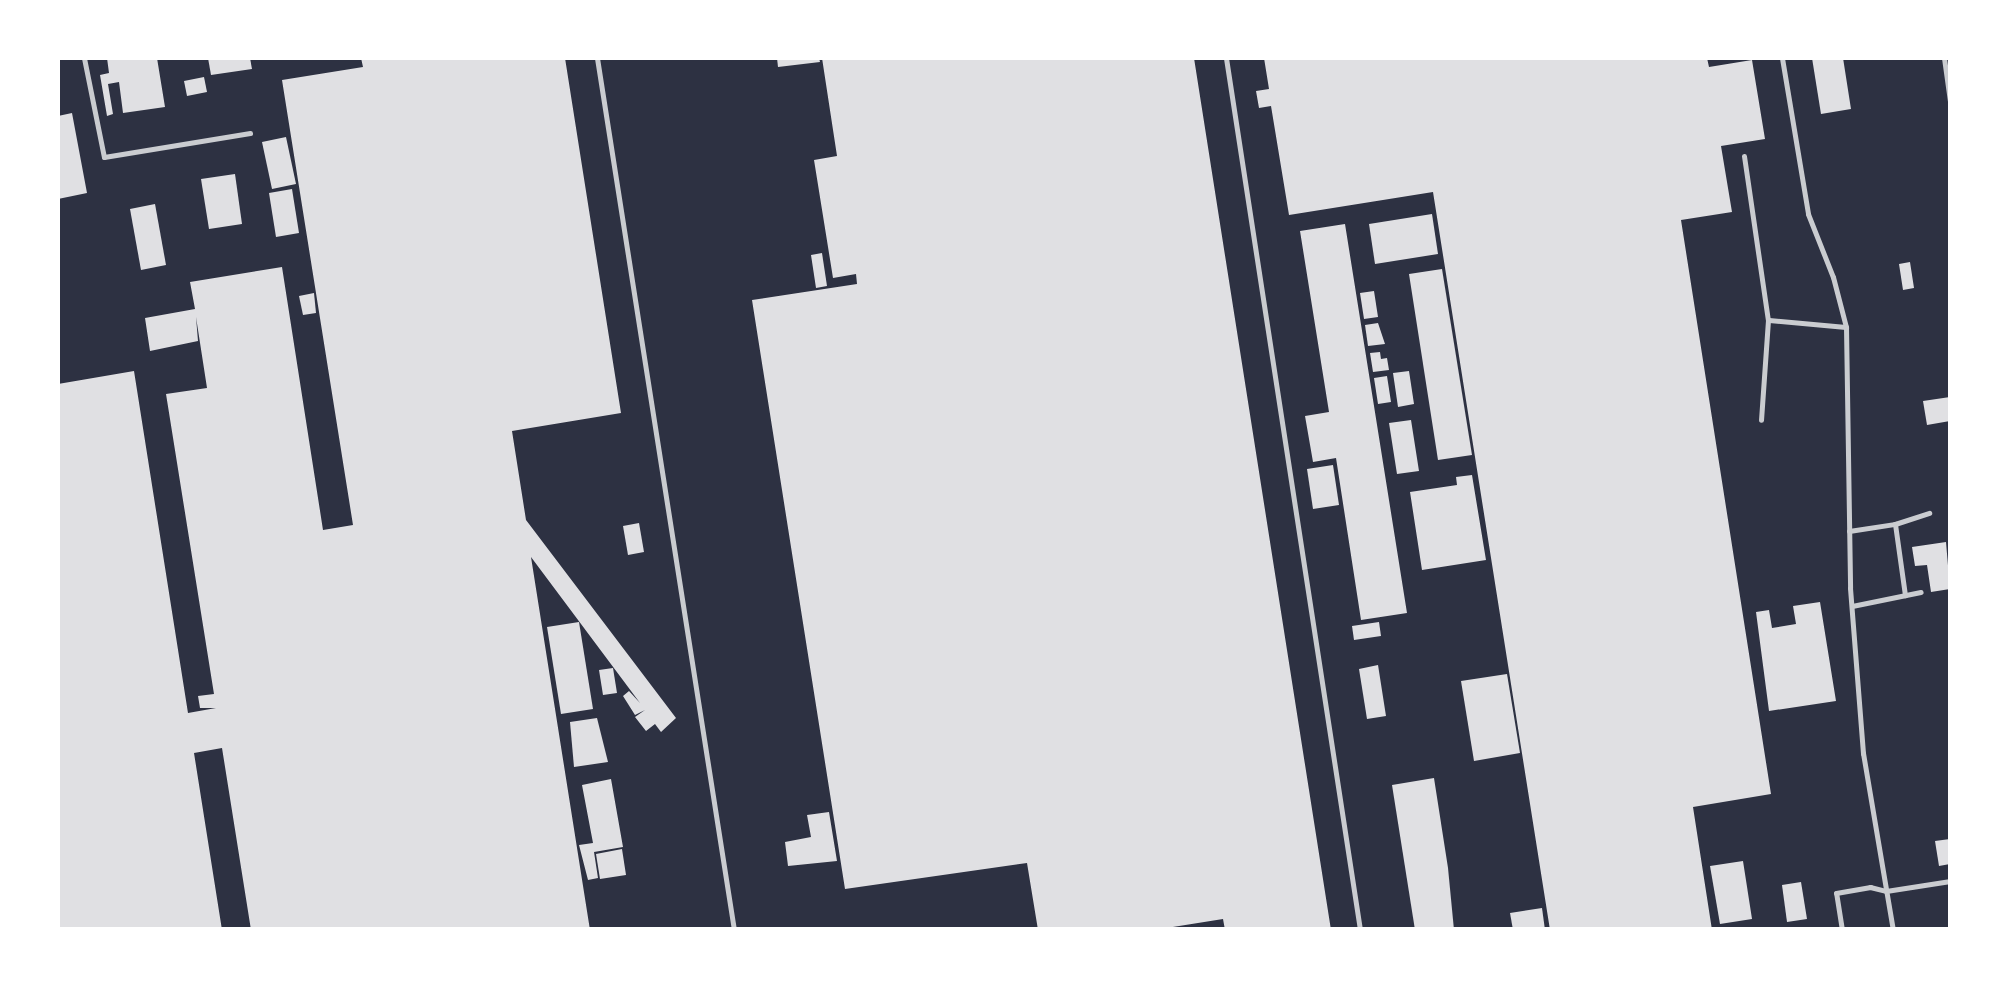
<!DOCTYPE html>
<style>
body{margin:0}
#map{position:relative;width:2008px;height:987px;overflow:hidden;background:#2d3142;font-family:Signika,sans-serif}
div>[style]{position:absolute}
[style*='--x']{left:calc(var(--x)*1px);top:calc(var(--y)*1px);width:calc(var(--w)*1px);rotate:calc(var(--a)*1deg)}
.building>*{inset:0;background:#e0e0e3}
.service>*{height:5px;margin:-2.5px;padding:0 2.5px;transform-origin:2.5px;border-radius:2.5px;background:#caccd0}
span{translate:-50% -50%;white-space:nowrap;text-align:center;line-height:1.15;-webkit-text-stroke:10px #fff;paint-order:stroke}
.frame{position:absolute;inset:0;border:60px solid #fff;pointer-events:none}
</style>
<div id="map">
<div class="building">
<div style="clip-path:polygon(107px 58px,157px 58px,165px 107px,123px 113px,119px 82px,108px 84px,113px 114px,107px 116px,100px 75px,109px 73px)"></div>
<div style="clip-path:polygon(208px 58px,250px 58px,252px 69px,211px 75px)"></div>
<div style="clip-path:polygon(361px 58px,565px 58px,621px 413px,512px 431px,526px 520px,676px 718px,661px 732px,655px 724px,646px 731px,635px 717px,645px 710px,635px 715px,623px 696px,629px 691px,640px 703px,531px 557px,590px 930px,251px 930px,222px 748px,194px 753px,222px 930px,58px 930px,58px 384px,134px 371px,188px 713px,216px 708px,200px 708px,198px 696px,214px 694px,166px 394px,207px 388px,196px 317px,198px 341px,150px 351px,145px 318px,195px 309px,190px 282px,282px 267px,323px 530px,353px 525px,282px 80px,363px 67px)"></div>
<div style="clip-path:polygon(777px 58px,819px 58px,820px 62px,778px 67px)"></div>
<div style="clip-path:polygon(822px 58px,1194px 58px,1331px 930px,1225px 930px,1223px 919px,1154px 930px,1038px 930px,1027px 863px,845px 889px,752px 300px,857px 284px,856px 274px,833px 278px,814px 160px,837px 156px)"></div>
<div style="clip-path:polygon(1264px 58px,1707px 58px,1709px 67px,1752px 60px,1765px 139px,1721px 146px,1732px 212px,1681px 220px,1771px 794px,1693px 807px,1712px 930px,1550px 930px,1433px 192px,1289px 215px,1271px 106px,1259px 108px,1256px 91px,1269px 89px)"></div>
<div style="clip-path:polygon(1812px 58px,1843px 58px,1851px 109px,1821px 114px)"></div>
<div style="clip-path:polygon(204px 77px,207px 92px,187px 96px,184px 81px)"></div>
<div style="clip-path:polygon(72px 113px,87px 193px,58px 199px,58px 116px)"></div>
<div style="clip-path:polygon(286px 137px,296px 184px,272px 189px,262px 142px)"></div>
<div style="clip-path:polygon(235px 174px,242px 224px,209px 229px,201px 179px)"></div>
<div style="clip-path:polygon(292px 189px,299px 233px,276px 237px,269px 193px)"></div>
<div style="clip-path:polygon(155px 204px,166px 265px,141px 270px,130px 209px)"></div>
<div style="clip-path:polygon(1432px 214px,1438px 254px,1375px 264px,1369px 224px)"></div>
<div style="clip-path:polygon(1345px 224px,1407px 613px,1361px 620px,1336px 458px,1313px 462px,1305px 416px,1329px 412px,1300px 231px)"></div>
<div style="clip-path:polygon(822px 253px,827px 286px,816px 288px,811px 255px)"></div>
<div style="clip-path:polygon(1910px 262px,1914px 288px,1903px 290px,1899px 264px)"></div>
<div style="clip-path:polygon(1442px 269px,1472px 455px,1438px 460px,1409px 274px)"></div>
<div style="clip-path:polygon(1374px 291px,1378px 317px,1364px 319px,1360px 293px)"></div>
<div style="clip-path:polygon(314px 293px,316px 313px,303px 315px,299px 296px)"></div>
<div style="clip-path:polygon(1378px 323px,1385px 344px,1368px 346px,1365px 325px)"></div>
<div style="clip-path:polygon(1380px 352px,1381px 359px,1387px 358px,1389px 370px,1373px 372px,1370px 353px)"></div>
<div style="clip-path:polygon(1409px 371px,1414px 404px,1398px 407px,1393px 373px)"></div>
<div style="clip-path:polygon(1387px 376px,1391px 402px,1378px 404px,1374px 378px)"></div>
<div style="clip-path:polygon(1950px 397px,1950px 421px,1927px 425px,1923px 401px)"></div>
<div style="clip-path:polygon(1411px 420px,1419px 471px,1397px 474px,1389px 423px)"></div>
<div style="clip-path:polygon(1333px 465px,1339px 505px,1313px 509px,1307px 469px)"></div>
<div style="clip-path:polygon(1472px 475px,1486px 560px,1422px 570px,1410px 492px,1457px 485px,1456px 477px)"></div>
<div style="clip-path:polygon(639px 523px,644px 552px,628px 555px,623px 526px)"></div>
<div style="clip-path:polygon(1946px 542px,1950px 589px,1931px 592px,1927px 565px,1915px 566px,1912px 547px)"></div>
<div style="clip-path:polygon(1820px 602px,1836px 701px,1769px 711px,1756px 612px,1769px 610px,1772px 628px,1796px 624px,1793px 606px)"></div>
<div style="clip-path:polygon(579px 622px,593px 709px,561px 714px,547px 627px)"></div>
<div style="clip-path:polygon(1379px 622px,1381px 636px,1354px 640px,1352px 626px)"></div>
<div style="clip-path:polygon(1378px 665px,1386px 716px,1367px 719px,1359px 669px)"></div>
<div style="clip-path:polygon(613px 668px,617px 693px,603px 695px,599px 670px)"></div>
<div style="clip-path:polygon(1507px 674px,1520px 753px,1474px 761px,1461px 681px)"></div>
<div style="clip-path:polygon(597px 718px,608px 762px,574px 767px,570px 722px)"></div>
<div style="clip-path:polygon(1434px 778px,1448px 868px,1454px 930px,1415px 930px,1392px 785px)"></div>
<div style="clip-path:polygon(611px 779px,623px 847px,594px 852px,598px 878px,588px 880px,579px 845px,593px 843px,582px 785px)"></div>
<div style="clip-path:polygon(829px 812px,837px 861px,788px 866px,785px 842px,811px 837px,807px 815px)"></div>
<div style="clip-path:polygon(1950px 839px,1950px 864px,1939px 866px,1935px 841px)"></div>
<div style="clip-path:polygon(622px 849px,626px 875px,600px 879px,596px 854px)"></div>
<div style="clip-path:polygon(1743px 861px,1752px 919px,1720px 924px,1710px 866px)"></div>
<div style="clip-path:polygon(1801px 882px,1807px 919px,1787px 922px,1782px 885px)"></div>
<div style="clip-path:polygon(1542px 908px,1545px 930px,1513px 930px,1510px 913px)"></div>
</div>
<div class="service">
<div style="--x:84;--y:58;--w:101;--a:78.6"></div>
<div style="--x:104;--y:157;--w:148;--a:-9.3"></div>
<div style="--x:597;--y:58;--w:883;--a:81.07"></div>
<div style="--x:1226;--y:58;--w:882;--a:81.26"></div>
<div style="--x:1782;--y:58;--w:158;--a:80.5"></div>
<div style="--x:1808;--y:214;--w:68;--a:68.4"></div>
<div style="--x:1833;--y:277;--w:52;--a:75.4"></div>
<div style="--x:1846;--y:327;--w:261;--a:89.1"></div>
<div style="--x:1850;--y:588;--w:166;--a:85.5"></div>
<div style="--x:1863;--y:753;--w:180;--a:80.4"></div>
<div style="--x:1944;--y:58;--w:43;--a:82.1"></div>
<div style="--x:1744;--y:156;--w:166;--a:81.7"></div>
<div style="--x:1768;--y:320;--w:100;--a:94"></div>
<div style="--x:1769;--y:320;--w:77;--a:5.2"></div>
<div style="--x:1895;--y:524;--w:72;--a:82"></div>
<div style="--x:1849;--y:531;--w:47;--a:-8.7"></div>
<div style="--x:1895;--y:524;--w:36;--a:-18"></div>
<div style="--x:1852;--y:606;--w:70;--a:-11.5"></div>
<div style="--x:1842;--y:930;--w:37;--a:-99"></div>
<div style="--x:1836;--y:893;--w:35;--a:-10"></div>
<div style="--x:1870;--y:887;--w:16;--a:14"></div>
<div style="--x:1886;--y:891;--w:65;--a:-8.9"></div>
</div>
<div class="frame"></div>
</div>
